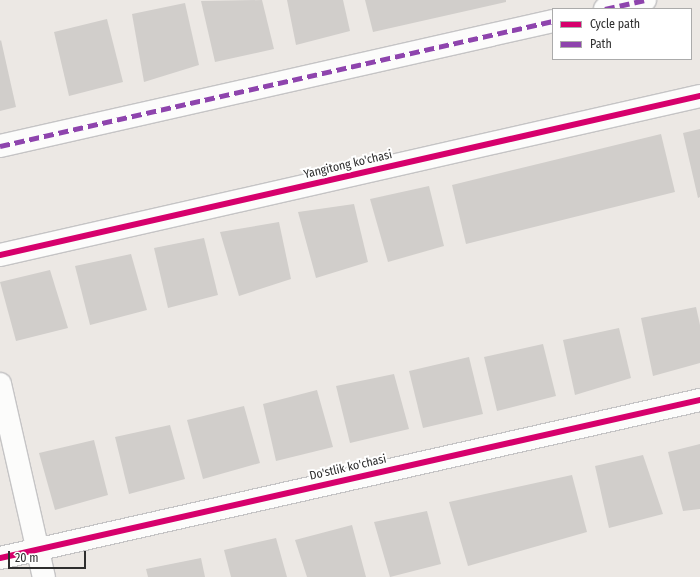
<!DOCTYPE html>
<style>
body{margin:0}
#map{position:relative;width:700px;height:577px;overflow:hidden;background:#ece8e4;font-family:"Fira Sans Condensed",sans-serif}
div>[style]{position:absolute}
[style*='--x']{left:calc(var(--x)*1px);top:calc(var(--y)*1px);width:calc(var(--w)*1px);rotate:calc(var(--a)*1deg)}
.building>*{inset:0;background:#d1cecb}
.roads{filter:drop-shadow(1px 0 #c5c4c5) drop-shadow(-1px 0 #c5c4c5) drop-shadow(0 1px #c5c4c5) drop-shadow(0 -1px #c5c4c5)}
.street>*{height:22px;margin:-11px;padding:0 11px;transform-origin:11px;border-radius:11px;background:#fcfcfb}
.quiet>*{height:5px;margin-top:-2.5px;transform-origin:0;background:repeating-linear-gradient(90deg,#8e44ad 0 10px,transparent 0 15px)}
.cycleway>*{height:6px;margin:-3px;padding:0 3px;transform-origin:3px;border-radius:3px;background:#d6006c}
span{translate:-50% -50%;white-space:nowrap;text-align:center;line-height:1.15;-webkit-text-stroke:4px #fff;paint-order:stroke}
.street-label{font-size:12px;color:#2e2e2e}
.legend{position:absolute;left:552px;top:8px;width:140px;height:52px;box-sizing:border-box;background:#fff;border:1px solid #ababab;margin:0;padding:5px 7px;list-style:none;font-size:12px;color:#2e2e2e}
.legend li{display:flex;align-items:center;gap:8px;height:20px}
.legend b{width:20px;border:1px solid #ababab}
.scale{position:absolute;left:8px;top:551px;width:78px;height:18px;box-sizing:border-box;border:2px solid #2e2e2e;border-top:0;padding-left:5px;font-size:12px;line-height:14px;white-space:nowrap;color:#2e2e2e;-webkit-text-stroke:3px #fff;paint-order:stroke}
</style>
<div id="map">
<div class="building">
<div style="clip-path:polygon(262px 0,274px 49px,215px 62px,201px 1px)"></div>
<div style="clip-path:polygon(287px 0,343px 0,350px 31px,296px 45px)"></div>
<div style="clip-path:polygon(365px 0,506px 0,506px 2px,373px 32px)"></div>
<div style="clip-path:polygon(185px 3px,199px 65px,144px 82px,132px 14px)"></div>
<div style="clip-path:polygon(107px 19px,123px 82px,69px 96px,54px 32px)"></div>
<div style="clip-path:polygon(1px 40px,16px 107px,0 111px,0 41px)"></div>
<div style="clip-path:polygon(700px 129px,700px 197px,698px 198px,683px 133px)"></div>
<div style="clip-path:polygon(661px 134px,675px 192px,466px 244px,452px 185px)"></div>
<div style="clip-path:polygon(429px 186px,444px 246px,388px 262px,370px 199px)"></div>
<div style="clip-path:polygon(354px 204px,368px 262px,316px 278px,298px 212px)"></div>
<div style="clip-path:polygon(279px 222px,291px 279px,239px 296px,220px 232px)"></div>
<div style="clip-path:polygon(204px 238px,218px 295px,168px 308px,154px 248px)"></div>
<div style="clip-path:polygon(131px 254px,147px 310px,90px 325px,75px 266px)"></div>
<div style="clip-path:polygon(50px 270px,68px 328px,16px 341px,0 282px)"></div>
<div style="clip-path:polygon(696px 307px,700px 325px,700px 363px,653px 376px,641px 318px)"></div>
<div style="clip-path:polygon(619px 328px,631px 378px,575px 395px,563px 340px)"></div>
<div style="clip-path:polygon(543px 344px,556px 396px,497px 411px,484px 357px)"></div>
<div style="clip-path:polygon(469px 357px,483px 414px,423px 428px,409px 371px)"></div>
<div style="clip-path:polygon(394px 374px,409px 429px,350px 443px,336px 386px)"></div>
<div style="clip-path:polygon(317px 390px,333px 447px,276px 461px,263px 404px)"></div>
<div style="clip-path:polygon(244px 406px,260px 463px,203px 479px,187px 420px)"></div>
<div style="clip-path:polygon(170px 425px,185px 479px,129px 494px,115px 437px)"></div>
<div style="clip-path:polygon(94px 440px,108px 495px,55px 510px,39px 453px)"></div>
<div style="clip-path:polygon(700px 444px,700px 509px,683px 511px,668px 452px)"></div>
<div style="clip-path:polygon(643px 455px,663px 514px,609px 528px,595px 466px)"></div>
<div style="clip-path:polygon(572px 475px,587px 532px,468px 566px,449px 502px)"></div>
<div style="clip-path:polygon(427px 511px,441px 564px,390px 577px,374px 522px)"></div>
<div style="clip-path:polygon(352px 525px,366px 577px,307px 577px,295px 540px)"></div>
<div style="clip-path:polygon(276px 538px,287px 577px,231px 577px,224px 550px)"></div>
<div style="clip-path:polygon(201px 558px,205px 577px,148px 577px,146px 569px)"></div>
</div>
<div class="roads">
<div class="street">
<div style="--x:605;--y:9;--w:41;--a:-12.7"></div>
<div style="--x:0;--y:146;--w:567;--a:-12.74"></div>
<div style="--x:0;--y:255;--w:718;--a:-12.8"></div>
<div style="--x:0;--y:384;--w:198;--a:77.2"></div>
<div style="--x:0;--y:558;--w:718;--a:-12.72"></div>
</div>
</div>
<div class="quiet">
<div style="--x:605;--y:9;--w:41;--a:-12.7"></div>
<div style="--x:0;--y:146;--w:567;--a:-12.74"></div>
</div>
<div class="cycleway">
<div style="--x:0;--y:255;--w:718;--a:-12.8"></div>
<div style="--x:0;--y:558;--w:718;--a:-12.72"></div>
</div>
<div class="street-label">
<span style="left:348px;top:165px;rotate:-13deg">Yangitong ko'chasi</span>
<span style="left:348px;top:468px;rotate:-13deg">Do'stlik ko'chasi</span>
</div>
<ul class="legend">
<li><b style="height:5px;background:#d6006c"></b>Cycle path</li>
<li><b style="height:5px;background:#8e44ad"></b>Path</li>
</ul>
<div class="scale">20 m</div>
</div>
